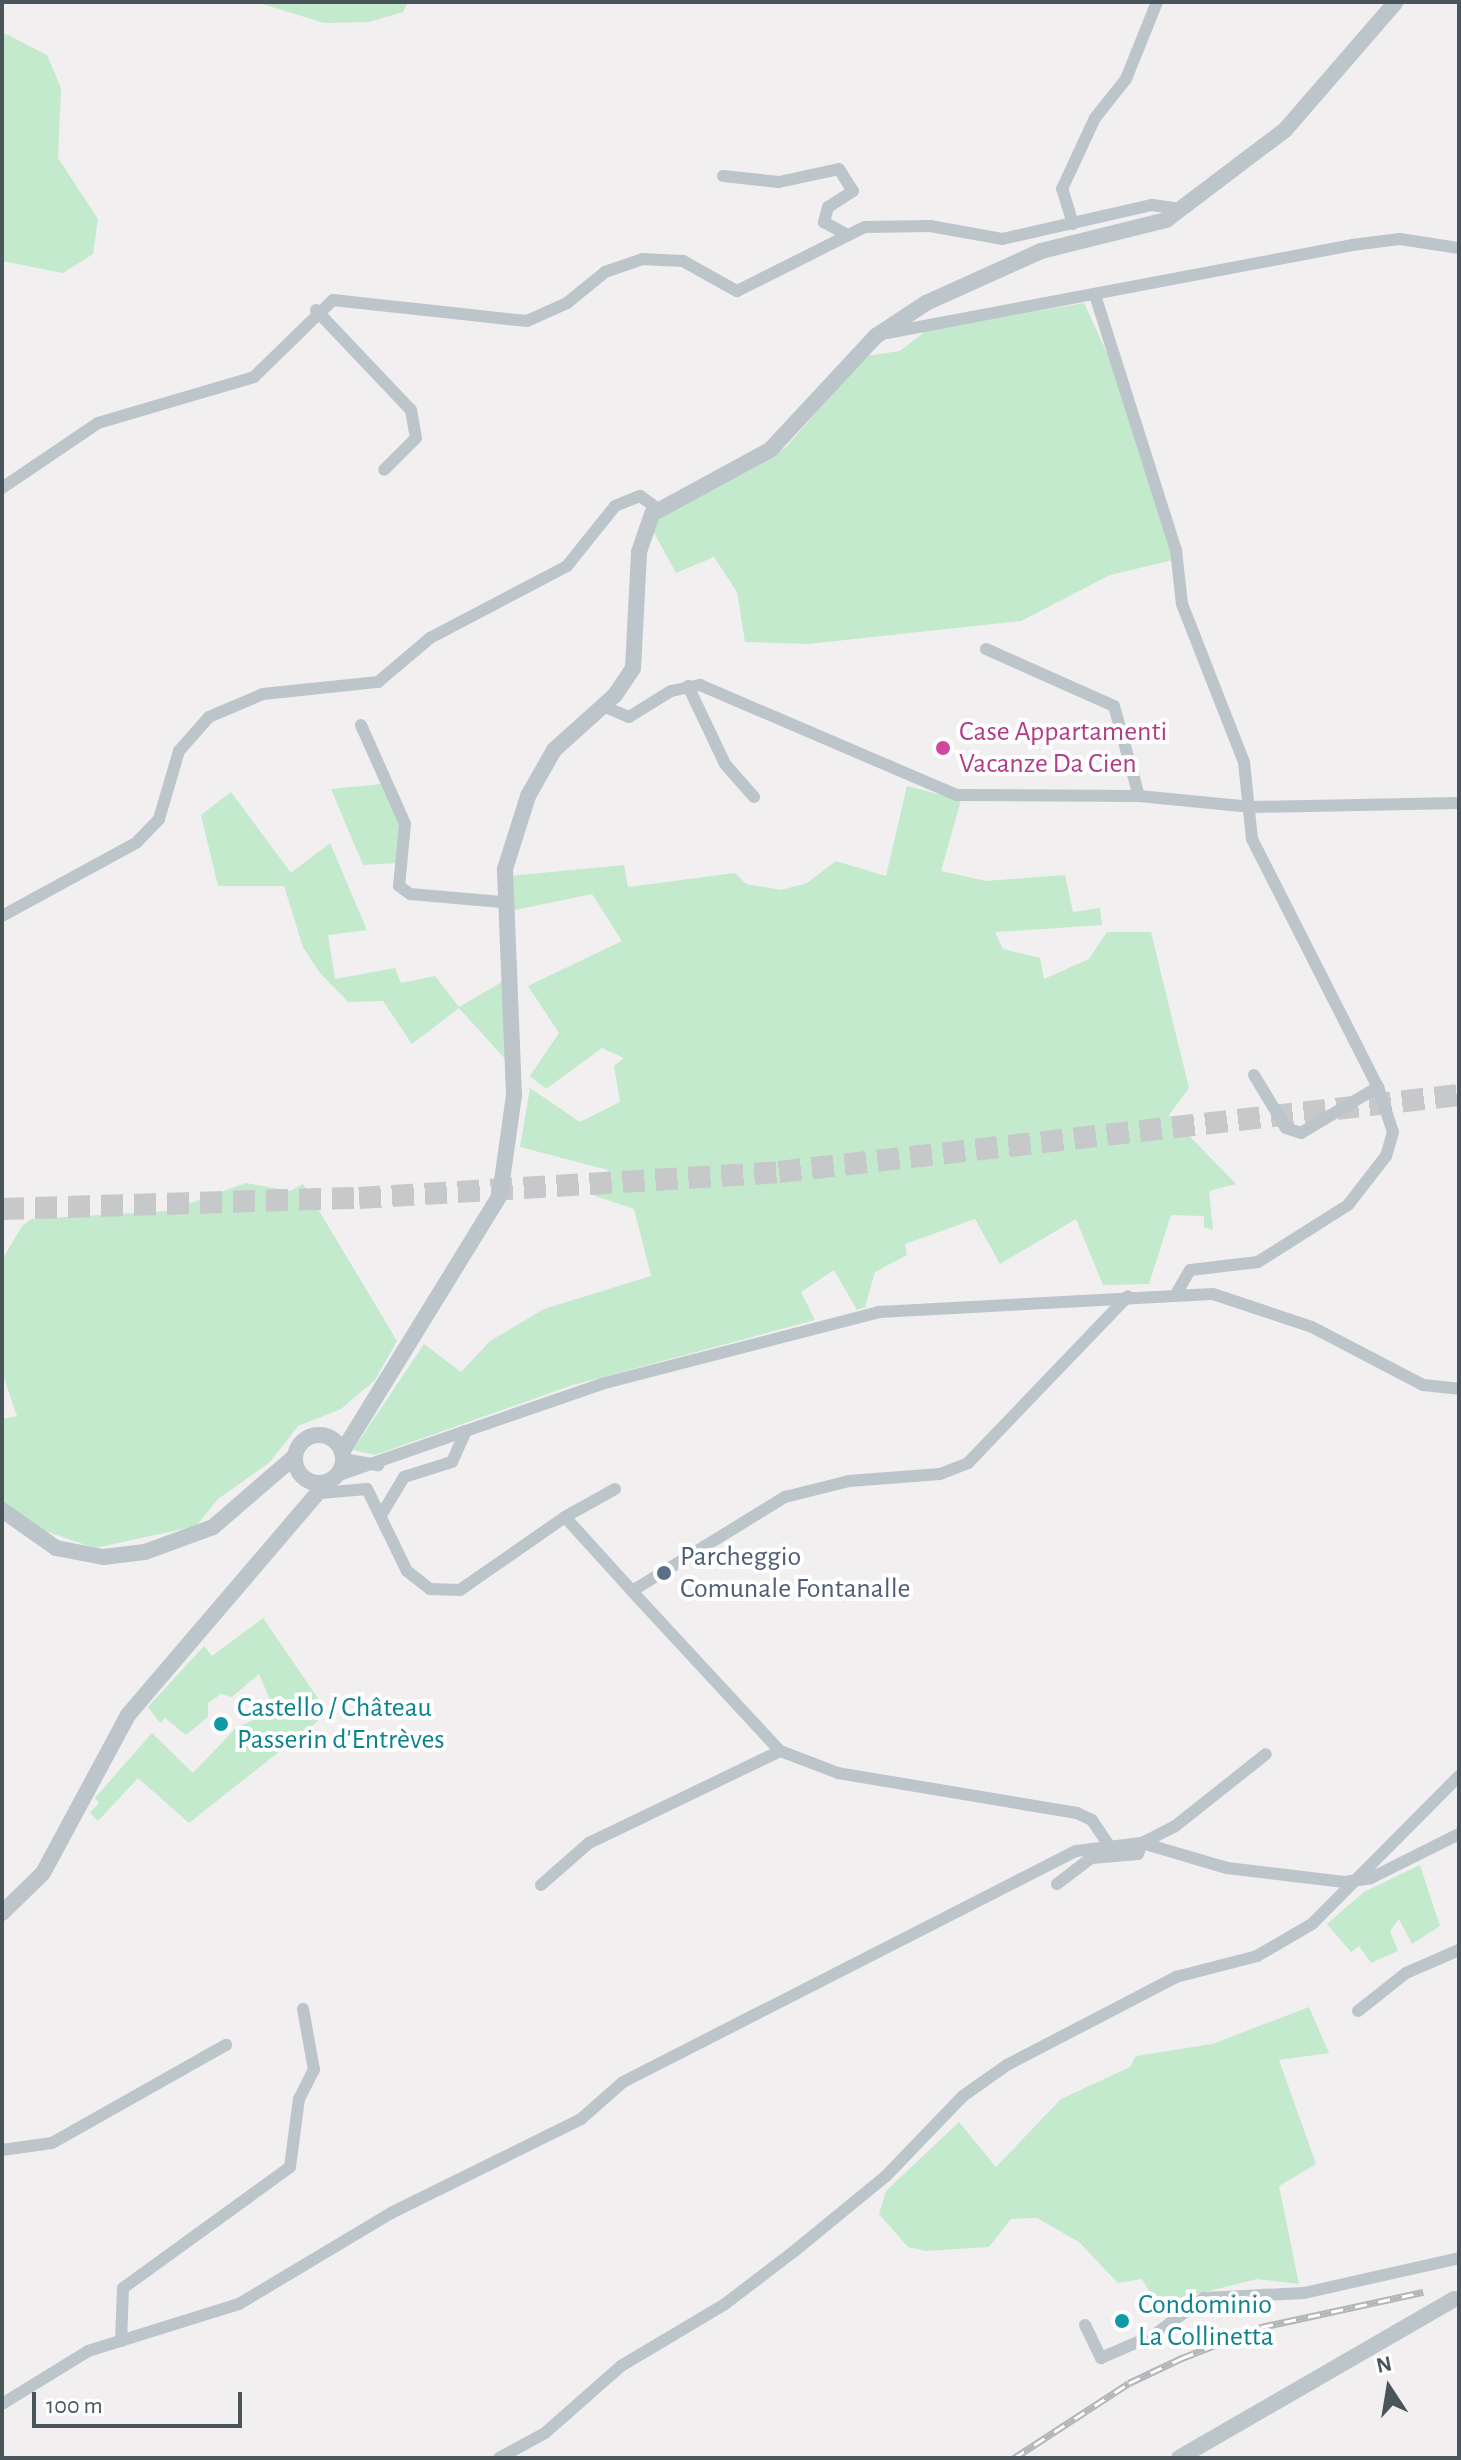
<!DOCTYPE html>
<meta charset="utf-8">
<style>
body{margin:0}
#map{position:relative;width:1461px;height:2460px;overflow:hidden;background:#f1eff0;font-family:"Alegreya Sans",sans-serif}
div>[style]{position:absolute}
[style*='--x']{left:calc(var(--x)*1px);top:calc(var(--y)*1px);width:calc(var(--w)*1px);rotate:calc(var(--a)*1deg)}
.green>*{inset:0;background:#c3eacc}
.motorway-tunnel>*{height:22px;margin-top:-11px;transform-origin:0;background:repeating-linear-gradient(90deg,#c7c8ca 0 22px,transparent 0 33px)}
.minor>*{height:12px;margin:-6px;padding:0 6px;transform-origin:6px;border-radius:6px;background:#bcc5ca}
.tertiary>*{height:16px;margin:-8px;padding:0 8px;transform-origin:8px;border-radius:8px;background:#bcc5ca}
.tertiary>.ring{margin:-8px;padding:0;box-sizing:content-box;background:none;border:16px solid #bcc5ca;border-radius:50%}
.rail>*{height:7px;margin-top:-3.5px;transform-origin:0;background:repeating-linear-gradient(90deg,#fff 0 12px,#b2b6b9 0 24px);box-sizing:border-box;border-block:2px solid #b2b6b9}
.dots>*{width:22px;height:22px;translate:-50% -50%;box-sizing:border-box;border:4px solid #fff;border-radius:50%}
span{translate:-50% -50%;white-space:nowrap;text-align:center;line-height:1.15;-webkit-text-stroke:8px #fff;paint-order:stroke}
.hotel-label{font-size:28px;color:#b23c85}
.left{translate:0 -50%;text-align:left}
.service-label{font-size:28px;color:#4e5e75}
.culture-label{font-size:28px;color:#0d838f}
.frame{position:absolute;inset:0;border:4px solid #49555a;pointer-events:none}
.north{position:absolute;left:1349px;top:2348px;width:80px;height:80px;-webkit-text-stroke:6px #fff;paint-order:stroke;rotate:348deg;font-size:22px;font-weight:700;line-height:32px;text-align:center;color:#49555a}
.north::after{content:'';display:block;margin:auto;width:28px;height:36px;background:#49555a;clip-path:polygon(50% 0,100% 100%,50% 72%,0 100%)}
.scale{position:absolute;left:32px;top:2392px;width:210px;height:36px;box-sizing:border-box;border:4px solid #49555a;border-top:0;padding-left:10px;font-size:24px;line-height:28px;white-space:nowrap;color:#49555a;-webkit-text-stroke:6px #fff;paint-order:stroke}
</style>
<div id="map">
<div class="green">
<div style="clip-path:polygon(256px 2px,408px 2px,403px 12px,369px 22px,324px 23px)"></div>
<div style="clip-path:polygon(2px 32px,47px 55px,61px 88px,58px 158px,98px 219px,93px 254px,63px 273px,2px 261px)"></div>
<div style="clip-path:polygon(1084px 303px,1127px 396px,1173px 560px,1110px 575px,1021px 621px,808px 644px,745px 642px,737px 592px,714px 557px,676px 573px,652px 529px,659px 518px,786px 447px,866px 356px,900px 351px,927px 330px)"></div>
<div style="clip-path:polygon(382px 784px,401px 829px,399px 863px,363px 865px,331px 789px)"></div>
<div style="clip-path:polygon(907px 786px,961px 800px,941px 871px,986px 881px,1065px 875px,1073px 912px,1100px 908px,1102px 925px,995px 932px,1003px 949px,1040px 958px,1044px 979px,1089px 959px,1107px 932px,1151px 932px,1189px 1088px,1169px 1115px,1236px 1184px,1209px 1191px,1213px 1230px,1204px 1227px,1204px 1216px,1171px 1215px,1149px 1284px,1103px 1285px,1076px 1219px,1000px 1264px,975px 1219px,905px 1244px,907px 1255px,875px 1272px,865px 1307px,857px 1310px,834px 1270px,801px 1292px,815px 1320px,573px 1385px,375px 1455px,353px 1450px,424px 1344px,461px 1372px,490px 1341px,544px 1309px,651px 1276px,634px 1209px,592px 1195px,608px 1170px,520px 1147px,530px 1088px,580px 1122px,620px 1102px,614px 1066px,624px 1058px,602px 1048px,546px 1089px,530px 1076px,559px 1033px,528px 986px,622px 941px,592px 894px,510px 911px,509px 876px,624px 865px,628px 887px,735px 873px,746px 884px,781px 890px,807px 883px,836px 861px,886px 876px)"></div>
<div style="clip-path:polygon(231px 792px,291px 873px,330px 843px,367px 930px,328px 935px,335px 979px,395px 968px,401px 983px,435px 976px,459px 1007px,502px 982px,506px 1060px,459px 1008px,412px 1044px,383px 1001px,348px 1002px,320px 973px,303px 947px,284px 886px,218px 886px,201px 815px)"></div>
<div style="clip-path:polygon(246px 1183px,290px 1191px,303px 1184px,397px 1341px,375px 1380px,341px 1409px,298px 1426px,270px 1462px,218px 1499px,196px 1526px,95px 1548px,33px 1527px,2px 1500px,2px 1419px,17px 1416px,2px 1372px,2px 1260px,22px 1226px,32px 1219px,168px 1211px)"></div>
<div style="clip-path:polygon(263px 1618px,328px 1713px,189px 1823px,138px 1778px,98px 1821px,90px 1813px,99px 1803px,95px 1798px,152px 1733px,193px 1773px,235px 1729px,274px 1709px,259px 1674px,232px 1697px,221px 1694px,208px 1703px,208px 1717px,186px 1735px,165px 1718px,160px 1723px,148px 1707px,204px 1646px,212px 1656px)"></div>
<div style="clip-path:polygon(1420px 1865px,1440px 1926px,1412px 1944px,1399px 1919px,1390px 1931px,1398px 1951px,1371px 1963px,1359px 1946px,1351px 1952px,1327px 1924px,1364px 1892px)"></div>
<div style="clip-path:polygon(1309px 2007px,1329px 2053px,1279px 2060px,1316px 2164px,1279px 2186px,1299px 2284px,1257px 2279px,1157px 2304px,1142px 2279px,1118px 2283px,1079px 2242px,1037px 2218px,1011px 2219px,989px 2247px,926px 2251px,908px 2247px,879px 2214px,886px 2191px,959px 2122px,996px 2167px,1061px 2099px,1130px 2067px,1136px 2056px,1212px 2044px)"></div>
</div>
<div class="motorway-tunnel">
<div style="--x:2;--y:1209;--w:357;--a:-1.8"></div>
<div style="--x:359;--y:1198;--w:421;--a:-3.5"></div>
<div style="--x:779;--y:1172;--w:684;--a:-6.46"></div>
</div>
<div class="minor">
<div style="--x:723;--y:176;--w:56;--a:6.1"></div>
<div style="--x:779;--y:182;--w:61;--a:-12.2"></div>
<div style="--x:839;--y:169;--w:26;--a:58"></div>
<div style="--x:853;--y:191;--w:30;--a:147"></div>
<div style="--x:828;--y:207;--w:16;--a:105"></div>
<div style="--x:824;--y:222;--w:23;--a:29"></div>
<div style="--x:1073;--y:224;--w:37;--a:-107"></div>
<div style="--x:1062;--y:189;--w:78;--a:-65.1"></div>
<div style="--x:1095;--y:118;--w:50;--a:-51.5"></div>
<div style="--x:1126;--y:79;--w:83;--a:-68.1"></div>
<div style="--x:1095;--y:295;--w:268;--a:72.4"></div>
<div style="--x:1176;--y:550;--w:54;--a:83.7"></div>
<div style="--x:1182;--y:604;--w:170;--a:68.6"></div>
<div style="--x:1244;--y:762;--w:77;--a:84.1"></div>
<div style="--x:1252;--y:839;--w:278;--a:63.1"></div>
<div style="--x:1378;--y:1087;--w:47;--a:71.6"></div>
<div style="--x:1393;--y:1132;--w:25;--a:106"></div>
<div style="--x:1386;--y:1156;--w:62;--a:127.8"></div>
<div style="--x:1348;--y:1205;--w:107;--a:147.7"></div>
<div style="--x:1258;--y:1262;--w:68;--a:173.3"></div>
<div style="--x:1190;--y:1270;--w:24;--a:120"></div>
<div style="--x:316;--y:310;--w:138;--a:46.5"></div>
<div style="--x:411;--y:410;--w:28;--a:80"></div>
<div style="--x:416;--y:438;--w:45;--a:135"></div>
<div style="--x:887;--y:333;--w:473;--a:-10.7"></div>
<div style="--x:1352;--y:245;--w:48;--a:-7.1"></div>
<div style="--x:1400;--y:239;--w:60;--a:8.7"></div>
<div style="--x:2;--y:488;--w:116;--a:-34.1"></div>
<div style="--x:98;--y:423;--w:163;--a:-16.4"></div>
<div style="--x:254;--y:377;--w:110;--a:-44.3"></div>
<div style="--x:333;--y:300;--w:195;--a:6.2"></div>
<div style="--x:527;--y:321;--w:44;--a:-24.2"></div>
<div style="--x:567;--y:303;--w:49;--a:-39.2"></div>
<div style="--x:605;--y:272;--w:39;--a:-19"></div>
<div style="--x:642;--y:259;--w:41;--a:2.8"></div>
<div style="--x:683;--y:261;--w:62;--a:29.1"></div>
<div style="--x:737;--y:291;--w:143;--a:-26.6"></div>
<div style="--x:865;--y:227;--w:65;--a:-0.9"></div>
<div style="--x:930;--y:226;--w:73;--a:10.2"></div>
<div style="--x:1002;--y:239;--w:154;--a:-12.8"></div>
<div style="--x:1152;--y:205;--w:29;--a:8"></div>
<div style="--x:986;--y:649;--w:140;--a:24"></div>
<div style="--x:1114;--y:706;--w:93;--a:74.5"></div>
<div style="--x:688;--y:686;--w:86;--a:64.6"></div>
<div style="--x:725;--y:764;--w:44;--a:48.7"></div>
<div style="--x:603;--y:706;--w:28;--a:23"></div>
<div style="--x:629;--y:717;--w:49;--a:-31.8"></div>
<div style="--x:671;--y:691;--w:30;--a:-12"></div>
<div style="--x:700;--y:685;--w:280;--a:23.2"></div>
<div style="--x:957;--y:795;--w:182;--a:0.3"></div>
<div style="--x:1139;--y:796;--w:113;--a:5.6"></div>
<div style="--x:1251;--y:807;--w:208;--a:-1.1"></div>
<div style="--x:361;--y:725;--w:108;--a:66"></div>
<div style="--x:405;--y:824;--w:62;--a:95.5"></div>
<div style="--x:399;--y:886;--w:14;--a:36"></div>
<div style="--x:410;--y:894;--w:92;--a:5"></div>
<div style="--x:2;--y:916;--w:153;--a:-28.6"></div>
<div style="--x:136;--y:843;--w:33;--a:-46"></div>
<div style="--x:159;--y:819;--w:71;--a:-73.6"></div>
<div style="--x:179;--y:751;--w:45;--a:-48.6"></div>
<div style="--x:209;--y:717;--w:59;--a:-23.1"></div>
<div style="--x:263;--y:694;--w:116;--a:-6"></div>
<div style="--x:378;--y:682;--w:68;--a:-40.2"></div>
<div style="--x:430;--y:638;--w:155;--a:-27.7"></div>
<div style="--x:567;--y:566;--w:77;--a:-51.3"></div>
<div style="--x:615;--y:506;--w:27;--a:-22"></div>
<div style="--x:640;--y:496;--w:21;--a:35"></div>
<div style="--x:1254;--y:1075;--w:62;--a:58.9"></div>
<div style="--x:1286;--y:1128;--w:16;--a:18"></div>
<div style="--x:1301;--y:1133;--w:90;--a:-30.9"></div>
<div style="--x:343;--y:1459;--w:36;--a:10"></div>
<div style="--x:336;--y:1476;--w:281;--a:-19.1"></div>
<div style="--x:601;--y:1384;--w:287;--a:-14.5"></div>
<div style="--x:879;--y:1312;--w:334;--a:-3.1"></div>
<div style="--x:1213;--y:1294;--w:104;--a:18.4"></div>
<div style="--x:1312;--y:1327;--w:125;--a:27.6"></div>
<div style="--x:1423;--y:1385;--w:36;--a:6"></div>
<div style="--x:615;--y:1489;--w:57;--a:150.8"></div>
<div style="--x:565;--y:1517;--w:100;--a:47.8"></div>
<div style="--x:321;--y:1493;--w:46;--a:-5"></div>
<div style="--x:367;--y:1489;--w:91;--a:64"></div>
<div style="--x:407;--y:1571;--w:29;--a:38"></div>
<div style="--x:430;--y:1589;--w:30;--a:2"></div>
<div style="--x:460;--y:1590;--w:128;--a:-34.8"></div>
<div style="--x:383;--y:1512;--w:41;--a:-59"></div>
<div style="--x:404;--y:1477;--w:50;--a:-17.4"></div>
<div style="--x:452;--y:1462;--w:34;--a:-66"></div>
<div style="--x:1108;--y:1844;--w:29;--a:-124"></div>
<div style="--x:1092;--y:1820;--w:17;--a:-155"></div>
<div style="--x:1077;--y:1813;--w:242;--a:-170.5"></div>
<div style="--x:838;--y:1773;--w:62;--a:-159.2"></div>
<div style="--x:780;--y:1751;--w:218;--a:-132.8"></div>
<div style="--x:632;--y:1591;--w:180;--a:-31.6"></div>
<div style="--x:785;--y:1497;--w:66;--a:-14"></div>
<div style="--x:849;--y:1481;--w:91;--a:-4.4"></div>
<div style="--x:940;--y:1474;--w:30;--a:-21"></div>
<div style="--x:968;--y:1463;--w:231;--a:-46.2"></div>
<div style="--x:1057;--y:1884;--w:43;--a:-37.4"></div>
<div style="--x:1091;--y:1858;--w:47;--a:-4.9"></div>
<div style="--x:1138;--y:1854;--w:12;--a:-70"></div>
<div style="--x:1142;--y:1843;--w:36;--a:-27"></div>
<div style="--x:1174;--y:1827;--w:117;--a:-38.4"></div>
<div style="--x:541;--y:1885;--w:64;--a:-41.2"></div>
<div style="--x:589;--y:1843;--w:212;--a:-25.7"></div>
<div style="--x:1358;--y:2011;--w:61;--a:-38.4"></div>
<div style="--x:1406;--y:1973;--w:58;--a:-23.5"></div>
<div style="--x:2;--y:2150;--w:50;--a:-8"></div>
<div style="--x:52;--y:2143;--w:200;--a:-29.4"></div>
<div style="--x:1085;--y:2325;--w:37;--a:64"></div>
<div style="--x:1101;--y:2358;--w:58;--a:-23.5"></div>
<div style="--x:1154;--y:2335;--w:62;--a:-36.5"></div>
<div style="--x:1204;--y:2298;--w:100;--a:-2.9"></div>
<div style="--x:1304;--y:2293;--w:159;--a:-12.7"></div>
<div style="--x:121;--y:2341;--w:53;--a:-87.8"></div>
<div style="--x:123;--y:2288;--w:206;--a:-35.9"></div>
<div style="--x:290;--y:2167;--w:69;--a:-82.5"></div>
<div style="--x:299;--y:2099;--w:33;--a:-63"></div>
<div style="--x:314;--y:2070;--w:62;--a:-100.2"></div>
<div style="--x:2;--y:2404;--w:101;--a:-31.6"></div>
<div style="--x:88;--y:2351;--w:158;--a:-17.3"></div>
<div style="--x:239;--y:2304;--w:177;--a:-30.9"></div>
<div style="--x:391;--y:2213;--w:212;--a:-26.3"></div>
<div style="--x:581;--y:2119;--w:56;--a:-41.4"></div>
<div style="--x:623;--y:2082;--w:508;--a:-27.02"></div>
<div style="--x:1076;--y:1851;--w:66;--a:-6.9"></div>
<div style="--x:1142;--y:1843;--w:89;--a:16.4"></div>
<div style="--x:1227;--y:1868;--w:118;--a:6.8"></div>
<div style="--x:1344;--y:1882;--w:27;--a:-8"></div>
<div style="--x:1371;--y:1878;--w:98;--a:-26.6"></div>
<div style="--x:499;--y:2458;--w:52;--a:-28.5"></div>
<div style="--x:545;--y:2433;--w:101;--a:-41.4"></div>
<div style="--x:621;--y:2366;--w:121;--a:-30.8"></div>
<div style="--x:725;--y:2304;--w:84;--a:-37.3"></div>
<div style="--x:792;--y:2253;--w:122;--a:-39.3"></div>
<div style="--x:886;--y:2176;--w:111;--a:-46.1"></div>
<div style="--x:963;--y:2096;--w:54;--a:-35.2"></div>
<div style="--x:1007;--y:2065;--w:191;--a:-27.5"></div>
<div style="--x:1176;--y:1977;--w:84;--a:-14.5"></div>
<div style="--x:1257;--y:1956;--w:64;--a:-30.2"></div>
<div style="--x:1312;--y:1924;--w:209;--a:-45.2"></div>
</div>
<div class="tertiary">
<div class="ring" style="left:295px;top:1435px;width:32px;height:32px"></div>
<div style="--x:342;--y:1452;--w:302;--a:-58.4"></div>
<div style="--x:500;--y:1195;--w:101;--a:-82"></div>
<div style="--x:514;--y:1095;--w:226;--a:-92.3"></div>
<div style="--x:505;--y:869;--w:77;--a:-72.5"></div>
<div style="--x:528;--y:796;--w:53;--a:-60.5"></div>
<div style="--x:554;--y:750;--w:82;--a:-42"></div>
<div style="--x:615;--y:695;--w:32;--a:-56"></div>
<div style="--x:633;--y:668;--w:116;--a:-87"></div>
<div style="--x:639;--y:552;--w:40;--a:-71.1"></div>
<div style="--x:652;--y:514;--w:134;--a:-28.5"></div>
<div style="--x:770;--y:450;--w:156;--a:-47.1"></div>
<div style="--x:876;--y:336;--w:60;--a:-33.4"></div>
<div style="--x:926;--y:303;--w:126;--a:-24.3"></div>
<div style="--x:1041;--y:251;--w:129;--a:-13.9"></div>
<div style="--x:1166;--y:220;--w:149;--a:-37.1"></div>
<div style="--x:1285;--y:130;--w:169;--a:-49.1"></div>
<div style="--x:2;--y:1510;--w:66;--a:35.1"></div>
<div style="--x:56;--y:1548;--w:48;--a:10.8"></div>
<div style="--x:103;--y:1557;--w:42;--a:-6.8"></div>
<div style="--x:145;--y:1552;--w:72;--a:-20.2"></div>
<div style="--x:213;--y:1527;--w:107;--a:-40.8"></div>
<div style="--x:2;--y:1913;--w:57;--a:-44.3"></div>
<div style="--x:43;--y:1873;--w:179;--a:-61.7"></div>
<div style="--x:128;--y:1715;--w:305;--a:-49.5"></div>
<div style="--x:1179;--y:2458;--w:318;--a:-30"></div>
</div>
<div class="rail">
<div style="--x:1014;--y:2458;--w:137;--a:-33.1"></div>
<div style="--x:1129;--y:2383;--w:59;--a:-25.3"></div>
<div style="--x:1182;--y:2358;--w:85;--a:-21.4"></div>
<div style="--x:1261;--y:2327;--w:166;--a:-12.2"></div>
</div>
<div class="dots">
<div style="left:943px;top:748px;background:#d1479c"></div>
<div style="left:664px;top:1573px;background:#5c6f8a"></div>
<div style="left:221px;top:1724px;background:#0f9aa8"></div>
<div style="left:1122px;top:2321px;background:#0f9aa8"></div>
</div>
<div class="hotel-label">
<span class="left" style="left:959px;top:748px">Case Appartamenti<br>Vacanze Da Cien</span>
</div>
<div class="service-label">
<span class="left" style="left:680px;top:1573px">Parcheggio<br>Comunale Fontanalle</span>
</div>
<div class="culture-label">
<span class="left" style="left:237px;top:1724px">Castello / Château<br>Passerin d'Entrèves</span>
<span class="left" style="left:1138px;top:2321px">Condominio<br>La Collinetta</span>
</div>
<div class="frame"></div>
<div class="north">N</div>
<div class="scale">100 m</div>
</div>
